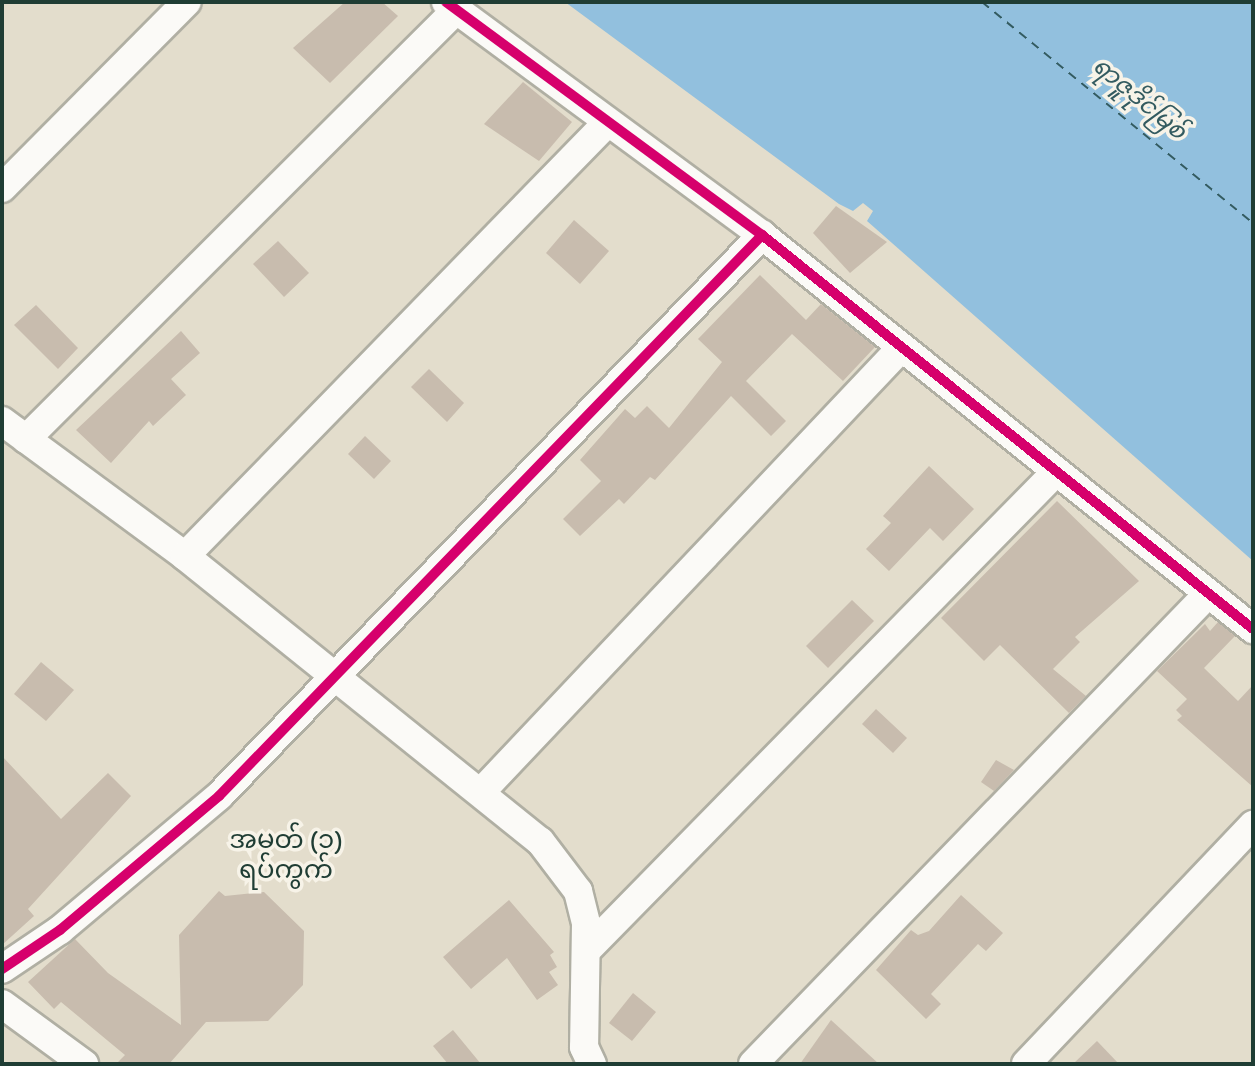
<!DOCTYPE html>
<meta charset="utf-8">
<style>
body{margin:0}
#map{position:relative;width:1255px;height:1066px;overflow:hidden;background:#e3ddcc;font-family:Itim,"Noto Sans Myanmar",sans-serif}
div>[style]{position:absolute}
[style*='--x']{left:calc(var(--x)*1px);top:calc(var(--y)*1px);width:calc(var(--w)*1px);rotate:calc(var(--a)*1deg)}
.water>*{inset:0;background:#92c0de}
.ferry>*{height:2px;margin-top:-1px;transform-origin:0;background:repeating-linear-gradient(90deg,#335b60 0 9px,transparent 0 16px)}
.building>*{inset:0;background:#c8bcae}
.roads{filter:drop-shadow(2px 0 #b0afa3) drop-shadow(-2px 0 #b0afa3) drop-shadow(0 2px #b0afa3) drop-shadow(0 -2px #b0afa3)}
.street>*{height:28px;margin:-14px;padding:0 14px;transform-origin:14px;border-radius:14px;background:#fbfaf7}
.cycleway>*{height:10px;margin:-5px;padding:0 5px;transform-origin:5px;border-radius:5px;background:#d6006c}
span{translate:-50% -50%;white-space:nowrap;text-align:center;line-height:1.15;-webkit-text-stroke:7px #f7f3e8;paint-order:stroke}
.water-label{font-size:24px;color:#335b60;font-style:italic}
.quarter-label{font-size:26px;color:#1f3d34}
.frame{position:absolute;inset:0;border:4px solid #1f3d34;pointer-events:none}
</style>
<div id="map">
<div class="water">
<div style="clip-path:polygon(565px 2px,1253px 2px,1253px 561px,867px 221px,873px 211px,863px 203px,853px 211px,839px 204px)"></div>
</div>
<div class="ferry">
<div style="--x:982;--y:2;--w:350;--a:39.2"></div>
</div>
<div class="building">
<div style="clip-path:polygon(345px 2px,382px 2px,398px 16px,330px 83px,293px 48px)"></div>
<div style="clip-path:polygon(523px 82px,572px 122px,539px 161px,484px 124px)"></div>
<div style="clip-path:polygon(836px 206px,887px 242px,850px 273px,813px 233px)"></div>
<div style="clip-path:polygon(574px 220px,609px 251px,580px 284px,546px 253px)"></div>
<div style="clip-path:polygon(278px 241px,309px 273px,284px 297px,253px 264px)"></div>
<div style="clip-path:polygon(760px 275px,806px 320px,821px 304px,875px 347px,843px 381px,792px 334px,746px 381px,786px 421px,771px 436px,731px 396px,655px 480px,650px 477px,624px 504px,619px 499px,580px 536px,563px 519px,601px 481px,580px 460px,625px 409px,635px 418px,647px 406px,669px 428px,722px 362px,698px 339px)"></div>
<div style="clip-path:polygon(36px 305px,78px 348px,58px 369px,14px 325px)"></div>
<div style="clip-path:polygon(181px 331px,200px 353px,171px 379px,186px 395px,153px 426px,149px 421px,111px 463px,76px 430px)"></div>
<div style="clip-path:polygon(429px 369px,464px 403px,447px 422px,411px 387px)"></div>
<div style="clip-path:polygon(365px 436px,391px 461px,374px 479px,348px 454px)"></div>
<div style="clip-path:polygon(929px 466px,974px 509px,943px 541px,930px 528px,889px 571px,866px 549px,891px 523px,883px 516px)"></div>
<div style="clip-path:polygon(1057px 501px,1139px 581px,1075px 637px,1080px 642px,1053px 669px,1086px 696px,1069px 713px,1000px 645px,984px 661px,941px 618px)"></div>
<div style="clip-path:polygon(852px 600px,874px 621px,828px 668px,806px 646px)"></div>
<div style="clip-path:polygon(1218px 622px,1235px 636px,1204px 668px,1238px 701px,1253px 685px,1253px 787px,1177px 720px,1182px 716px,1176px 710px,1187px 699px,1157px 671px,1205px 624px,1210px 631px)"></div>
<div style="clip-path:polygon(41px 662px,74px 690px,46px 721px,14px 694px)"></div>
<div style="clip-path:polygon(876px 709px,907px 738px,893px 753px,862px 724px)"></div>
<div style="clip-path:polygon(2px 756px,61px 819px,108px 773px,131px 796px,28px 909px,34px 916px,2px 945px)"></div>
<div style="clip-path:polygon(996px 760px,1014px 770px,994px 791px,981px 782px)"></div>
<div style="clip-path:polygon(219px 891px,225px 896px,264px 892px,304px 931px,303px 985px,268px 1021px,206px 1022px,169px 1064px,116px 1064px,125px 1055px,61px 1002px,54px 1009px,28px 982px,75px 939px,108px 973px,181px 1025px,179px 935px)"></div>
<div style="clip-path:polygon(961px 895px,1003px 933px,986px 951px,978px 944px,931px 994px,941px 1004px,926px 1019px,876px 970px,911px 930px,918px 935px,929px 931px)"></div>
<div style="clip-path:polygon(509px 900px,554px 952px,550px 955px,557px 967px,549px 972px,558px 985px,537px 1000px,507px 958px,471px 989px,443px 957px)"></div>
<div style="clip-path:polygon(633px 993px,656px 1012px,632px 1041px,609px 1023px)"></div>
<div style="clip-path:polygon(831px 1020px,879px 1064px,800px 1064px)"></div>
<div style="clip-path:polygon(453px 1030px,481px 1064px,448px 1064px,433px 1046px)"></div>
<div style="clip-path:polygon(1097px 1041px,1119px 1064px,1073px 1064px)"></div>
</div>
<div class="roads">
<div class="street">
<div style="--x:446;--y:2;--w:393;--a:36.4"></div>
<div style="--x:762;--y:235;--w:630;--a:38.75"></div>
<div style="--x:2;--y:188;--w:262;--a:-45.2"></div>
<div style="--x:2;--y:421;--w:227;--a:36.4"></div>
<div style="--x:185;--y:556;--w:455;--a:38.8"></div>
<div style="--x:540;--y:841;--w:63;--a:52.8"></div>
<div style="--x:578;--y:891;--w:34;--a:76"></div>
<div style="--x:586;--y:924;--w:123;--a:90.9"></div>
<div style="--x:584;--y:1047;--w:19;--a:65"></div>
<div style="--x:26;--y:439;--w:607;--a:-44.93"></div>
<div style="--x:185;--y:556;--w:602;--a:-45.74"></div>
<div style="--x:481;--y:792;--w:611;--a:-46.59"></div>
<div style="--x:587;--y:950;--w:665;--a:-45.55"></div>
<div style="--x:2;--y:969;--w:70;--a:-33.9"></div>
<div style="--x:60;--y:930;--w:208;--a:-40.1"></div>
<div style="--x:219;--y:796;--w:781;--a:-45.93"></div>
<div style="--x:2;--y:1004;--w:102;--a:36.2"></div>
<div style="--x:753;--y:1064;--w:654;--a:-45.93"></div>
<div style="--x:1026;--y:1064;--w:330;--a:-46.5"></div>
</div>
</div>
<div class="cycleway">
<div style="--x:446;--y:2;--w:393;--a:36.4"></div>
<div style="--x:762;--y:235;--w:630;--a:38.75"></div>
<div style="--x:2;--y:969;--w:70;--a:-33.9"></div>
<div style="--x:60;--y:930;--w:208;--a:-40.1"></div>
<div style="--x:219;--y:796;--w:781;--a:-45.93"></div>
</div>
<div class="water-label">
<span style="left:1140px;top:98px;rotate:40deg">ရာဇူဒိုင်မြစ်</span>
</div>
<div class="quarter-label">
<span style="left:286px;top:855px">အမှတ် (၁)<br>ရပ်ကွက်</span>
</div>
<div class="frame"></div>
</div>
